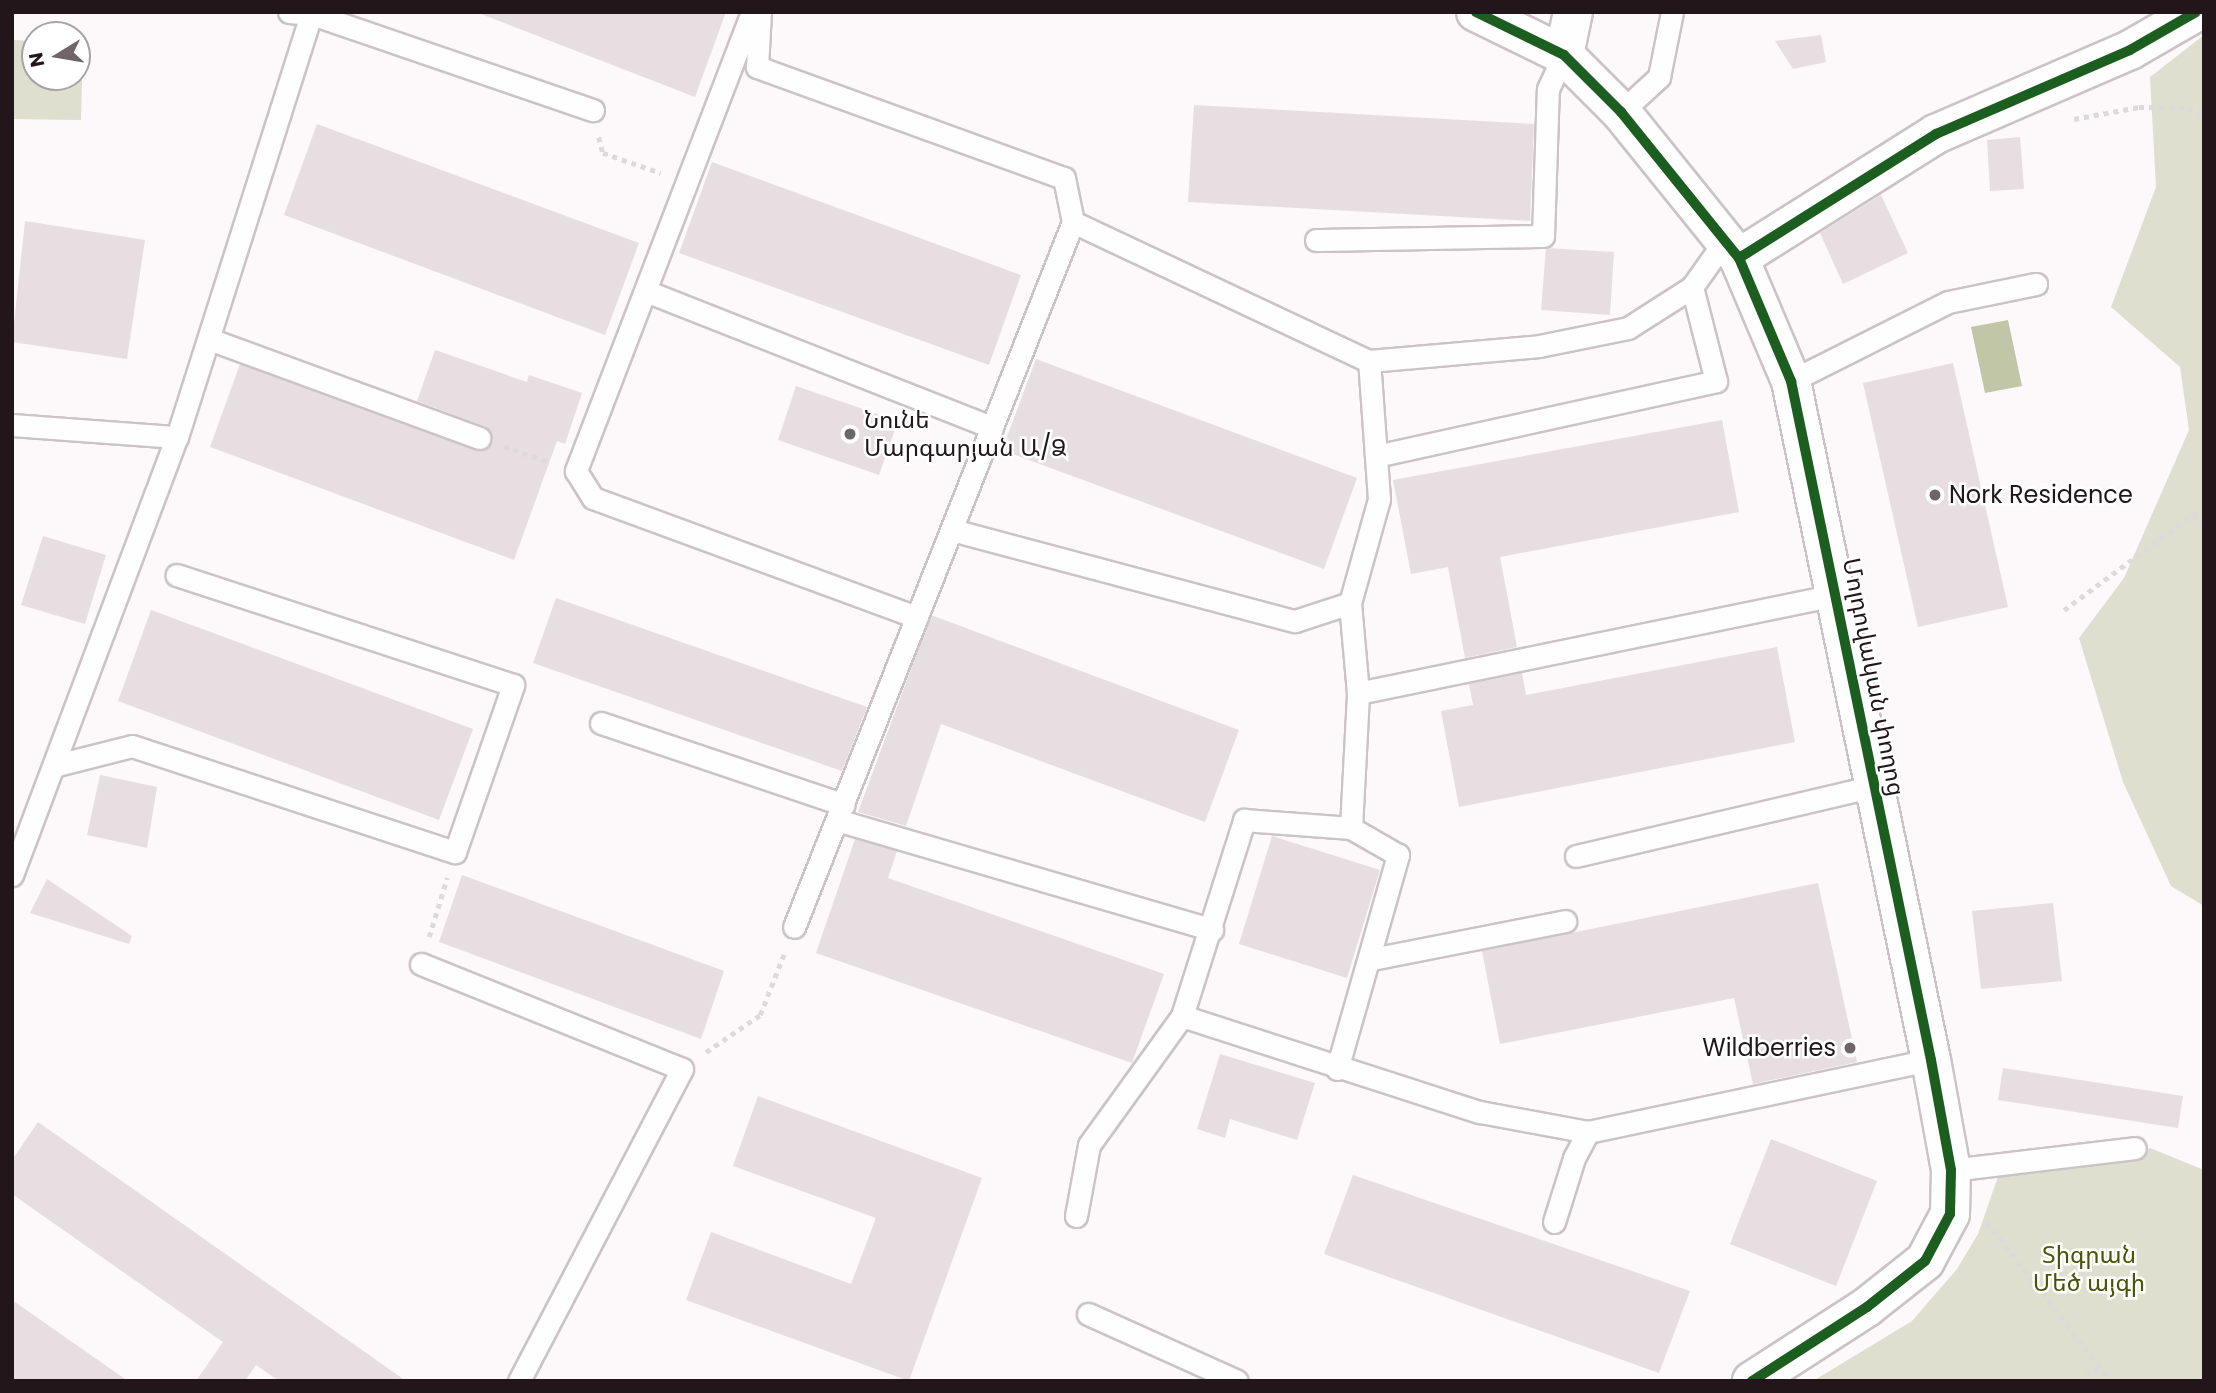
<!DOCTYPE html>
<meta charset="utf-8">
<style>
body{margin:0}
#map{position:relative;width:2216px;height:1393px;overflow:hidden;background:#fdf8fa;font-family:Poppins,"Noto Sans Armenian",sans-serif}
div>[style]{position:absolute}
[style*='--x']{left:calc(var(--x)*1px);top:calc(var(--y)*1px);width:calc(var(--w)*1px);rotate:calc(var(--a)*1deg)}
.green>*{inset:0;background:#dedfcf}
.water>*{inset:0;background:#c1c6a7}
.building>*{inset:0;background:#e7dee1}
.path>*{height:4.5px;margin-top:-2.25px;transform-origin:0;background:repeating-linear-gradient(90deg,#dddadb 0 5px,transparent 0 10px)}
.roads{filter:drop-shadow(2px 0 #cbc3c6) drop-shadow(-2px 0 #cbc3c6) drop-shadow(0 2px #cbc3c6) drop-shadow(0 -2px #cbc3c6)}
.service>*{height:21px;margin:-10.5px;padding:0 10.5px;transform-origin:10.5px;border-radius:10.5px;background:#fffefe}
.minor>*{height:38px;margin:-19px;padding:0 19px;transform-origin:19px;border-radius:19px;background:#fffefe}
.tertiary>*{height:38px;margin:-19px;padding:0 19px;transform-origin:19px;border-radius:19px;background:#fffefe}
.cycleway>*{height:10px;margin:-5px;padding:0 5px;transform-origin:5px;border-radius:5px;background:#1b5e20}
.dots>*{width:19px;height:19px;translate:-50% -50%;box-sizing:border-box;border:4px solid #fff;border-radius:50%}
span{translate:-50% -50%;white-space:nowrap;text-align:center;line-height:1.15;-webkit-text-stroke:5px #fff;paint-order:stroke}
.poi-label{font-size:24px;color:#22161b}
.left{translate:0 -50%;text-align:left}
.right{translate:-100% -50%;text-align:right}
.street-label{font-size:24px;color:#22161b}
.park-label{font-size:24px;color:#495407}
.frame{position:absolute;inset:0;border:14px solid #22161b;pointer-events:none}
.north{position:absolute;left:21px;top:21px;width:70px;height:70px;box-sizing:border-box;background:#fff;border:2px solid #a7a2a4;border-radius:50%;rotate:259deg;font-size:19px;font-weight:700;line-height:28px;text-align:center;color:#22161b}
.north::after{content:'';display:block;margin:auto;width:24px;height:32px;background:#6f6569;clip-path:polygon(50% 0,100% 100%,50% 72%,0 100%)}
</style>
<div id="map">
<div class="green">
<div style="clip-path:polygon(2204px 35px,2204px 906px,2171px 886px,2123px 782px,2079px 638px,2124px 578px,2189px 430px,2180px 367px,2111px 307px,2156px 187px,2150px 77px)"></div>
<div style="clip-path:polygon(12px 40px,35px 41px,35px 77px,77px 77px,77px 42px,83px 42px,81px 120px,12px 119px)"></div>
<div style="clip-path:polygon(2150px 1148px,2204px 1170px,2204px 1381px,1813px 1381px,1912px 1321px,1957px 1269px,1978px 1234px,2001px 1168px)"></div>
</div>
<div class="water">
<div style="clip-path:polygon(2008px 320px,2022px 386px,1985px 393px,1971px 327px)"></div>
</div>
<div class="building">
<div style="clip-path:polygon(476px 12px,726px 12px,695px 97px)"></div>
<div style="clip-path:polygon(1821px 35px,1826px 62px,1793px 69px,1775px 41px)"></div>
<div style="clip-path:polygon(1194px 105px,1534px 124px,1530px 221px,1188px 202px)"></div>
<div style="clip-path:polygon(317px 124px,639px 243px,605px 335px,284px 215px)"></div>
<div style="clip-path:polygon(2020px 137px,2024px 189px,1990px 191px,1987px 140px)"></div>
<div style="clip-path:polygon(712px 162px,1021px 275px,989px 365px,679px 253px)"></div>
<div style="clip-path:polygon(1881px 195px,1908px 253px,1843px 284px,1820px 233px)"></div>
<div style="clip-path:polygon(25px 221px,145px 240px,127px 359px,12px 342px)"></div>
<div style="clip-path:polygon(1546px 248px,1614px 252px,1610px 315px,1541px 310px)"></div>
<div style="clip-path:polygon(435px 350px,527px 382px,529px 375px,582px 393px,565px 444px,557px 441px,514px 560px,210px 447px,240px 364px,474px 450px,487px 448px,492px 436px,484px 426px,417px 401px)"></div>
<div style="clip-path:polygon(1036px 359px,1357px 478px,1324px 569px,1002px 450px)"></div>
<div style="clip-path:polygon(1953px 363px,2008px 607px,1918px 627px,1863px 383px)"></div>
<div style="clip-path:polygon(796px 386px,898px 421px,879px 475px,778px 440px)"></div>
<div style="clip-path:polygon(1722px 420px,1739px 512px,1500px 557px,1517px 647px,1465px 658px,1448px 567px,1411px 574px,1393px 480px)"></div>
<div style="clip-path:polygon(43px 536px,106px 555px,85px 624px,21px 605px)"></div>
<div style="clip-path:polygon(556px 598px,867px 707px,842px 771px,533px 663px)"></div>
<div style="clip-path:polygon(151px 610px,473px 729px,439px 820px,118px 701px)"></div>
<div style="clip-path:polygon(931px 615px,1239px 730px,1205px 822px,941px 724px,906px 826px,858px 812px)"></div>
<div style="clip-path:polygon(1777px 647px,1795px 742px,1459px 807px,1441px 711px,1473px 705px,1469px 684px,1522px 673px,1526px 695px)"></div>
<div style="clip-path:polygon(100px 775px,157px 787px,147px 848px,87px 835px)"></div>
<div style="clip-path:polygon(1272px 836px,1380px 870px,1347px 978px,1239px 944px)"></div>
<div style="clip-path:polygon(855px 839px,897px 851px,888px 878px,1164px 974px,1132px 1063px,816px 953px)"></div>
<div style="clip-path:polygon(462px 875px,724px 971px,701px 1039px,439px 942px)"></div>
<div style="clip-path:polygon(47px 879px,132px 936px,129px 944px,30px 913px)"></div>
<div style="clip-path:polygon(1818px 883px,1857px 1062px,1753px 1084px,1734px 998px,1500px 1044px,1482px 951px)"></div>
<div style="clip-path:polygon(2053px 903px,2062px 981px,1981px 989px,1972px 911px)"></div>
<div style="clip-path:polygon(1220px 1054px,1315px 1083px,1297px 1140px,1230px 1119px,1225px 1138px,1197px 1129px)"></div>
<div style="clip-path:polygon(2003px 1068px,2183px 1096px,2178px 1128px,1998px 1100px)"></div>
<div style="clip-path:polygon(758px 1096px,982px 1178px,909px 1381px,686px 1300px,711px 1232px,851px 1284px,876px 1218px,733px 1166px)"></div>
<div style="clip-path:polygon(38px 1122px,406px 1381px,279px 1381px,256px 1365px,245px 1381px,196px 1381px,223px 1342px,12px 1194px,12px 1160px)"></div>
<div style="clip-path:polygon(1771px 1139px,1877px 1181px,1836px 1286px,1730px 1244px)"></div>
<div style="clip-path:polygon(1353px 1175px,1690px 1291px,1659px 1373px,1324px 1254px)"></div>
<div style="clip-path:polygon(12px 1300px,128px 1381px,12px 1381px)"></div>
</div>
<div class="path">
<div style="--x:2074;--y:119;--w:66;--a:-10.5"></div>
<div style="--x:2139;--y:107;--w:50;--a:1.1"></div>
<div style="--x:2189;--y:108;--w:16;--a:22"></div>
<div style="--x:599;--y:137;--w:16;--a:76"></div>
<div style="--x:603;--y:153;--w:61;--a:19"></div>
<div style="--x:504;--y:446;--w:48;--a:19.6"></div>
<div style="--x:2193;--y:516;--w:16;--a:47"></div>
<div style="--x:2064;--y:610;--w:174;--a:-36.6"></div>
<div style="--x:429;--y:937;--w:62;--a:-73"></div>
<div style="--x:706;--y:1052;--w:65;--a:-34.4"></div>
<div style="--x:760;--y:1015;--w:66;--a:-68.5"></div>
<div style="--x:1987;--y:1222;--w:202;--a:52.1"></div>
<div style="--x:2078;--y:1381;--w:27;--a:-33"></div>
</div>
<div class="roads">
<div class="service">
<div style="--x:289;--y:12;--w:23;--a:5"></div>
<div style="--x:312;--y:14;--w:297;--a:18.9"></div>
<div style="--x:752;--y:12;--w:492;--a:111"></div>
<div style="--x:576;--y:471;--w:32;--a:58"></div>
<div style="--x:593;--y:498;--w:345;--a:20.2"></div>
<div style="--x:760;--y:12;--w:55;--a:93.1"></div>
<div style="--x:757;--y:67;--w:326;--a:19.9"></div>
<div style="--x:1064;--y:178;--w:45;--a:78.4"></div>
<div style="--x:1073;--y:222;--w:758;--a:111.59"></div>
<div style="--x:1621;--y:112;--w:52;--a:-42.6"></div>
<div style="--x:1659;--y:77;--w:66;--a:-78.7"></div>
<div style="--x:1073;--y:222;--w:327;--a:25.2"></div>
<div style="--x:1316;--y:240;--w:227;--a:-1"></div>
<div style="--x:1543;--y:236;--w:147;--a:-88.1"></div>
<div style="--x:1548;--y:89;--w:38;--a:-65"></div>
<div style="--x:646;--y:291;--w:372;--a:21.5"></div>
<div style="--x:209;--y:339;--w:288;--a:20.1"></div>
<div style="--x:1791;--y:381;--w:176;--a:-26.7"></div>
<div style="--x:1948;--y:302;--w:90;--a:-11.6"></div>
<div style="--x:12;--y:425;--w:165;--a:4.2"></div>
<div style="--x:1376;--y:456;--w:348;--a:-12.4"></div>
<div style="--x:1716;--y:381;--w:97;--a:-104.3"></div>
<div style="--x:952;--y:530;--w:355;--a:14.9"></div>
<div style="--x:1295;--y:621;--w:58;--a:-18.1"></div>
<div style="--x:1350;--y:603;--w:108;--a:-74.4"></div>
<div style="--x:1379;--y:499;--w:138;--a:-94.1"></div>
<div style="--x:1369;--y:361;--w:171;--a:-5"></div>
<div style="--x:1539;--y:346;--w:91;--a:-11.4"></div>
<div style="--x:1628;--y:328;--w:76;--a:-32.6"></div>
<div style="--x:1692;--y:287;--w:59;--a:-54.7"></div>
<div style="--x:1358;--y:693;--w:489;--a:-11.6"></div>
<div style="--x:601;--y:723;--w:256;--a:18.6"></div>
<div style="--x:57;--y:765;--w:77;--a:-14.2"></div>
<div style="--x:132;--y:746;--w:340;--a:18.2"></div>
<div style="--x:455;--y:852;--w:177;--a:-70.8"></div>
<div style="--x:513;--y:685;--w:354;--a:-161.9"></div>
<div style="--x:837;--y:820;--w:391;--a:16.3"></div>
<div style="--x:1576;--y:856;--w:307;--a:-13.2"></div>
<div style="--x:12;--y:875;--w:468;--a:-69.4"></div>
<div style="--x:177;--y:437;--w:446;--a:-72.4"></div>
<div style="--x:1372;--y:959;--w:197;--a:-11.1"></div>
<div style="--x:421;--y:964;--w:281;--a:21.9"></div>
<div style="--x:682;--y:1069;--w:352;--a:117.6"></div>
<div style="--x:1182;--y:1016;--w:313;--a:17.9"></div>
<div style="--x:1480;--y:1112;--w:110;--a:10.5"></div>
<div style="--x:1588;--y:1132;--w:350;--a:-11.9"></div>
<div style="--x:1337;--y:1069;--w:223;--a:-74.1"></div>
<div style="--x:1398;--y:855;--w:54;--a:-150.1"></div>
<div style="--x:1951;--y:1170;--w:185;--a:-6.8"></div>
<div style="--x:1076;--y:1216;--w:72;--a:-79.6"></div>
<div style="--x:1089;--y:1145;--w:159;--a:-54.2"></div>
<div style="--x:1182;--y:1016;--w:206;--a:-72.4"></div>
<div style="--x:1244;--y:820;--w:107;--a:4.3"></div>
<div style="--x:1351;--y:828;--w:135;--a:-87"></div>
<div style="--x:1358;--y:693;--w:90;--a:-95.1"></div>
<div style="--x:1554;--y:1222;--w:67;--a:-72.6"></div>
<div style="--x:1574;--y:1158;--w:30;--a:-62"></div>
<div style="--x:1088;--y:1314;--w:163;--a:24.2"></div>
</div>
<div class="minor">
<div style="--x:1564;--y:55;--w:44;--a:-78.2"></div>
<div style="--x:1739;--y:258;--w:233;--a:-32.2"></div>
<div style="--x:1936;--y:134;--w:211;--a:-23.4"></div>
<div style="--x:2130;--y:50;--w:76;--a:-29.9"></div>
</div>
<div class="tertiary">
<div style="--x:1476;--y:12;--w:98;--a:26"></div>
<div style="--x:1564;--y:55;--w:81;--a:45"></div>
<div style="--x:1621;--y:112;--w:188;--a:51.1"></div>
<div style="--x:1739;--y:258;--w:134;--a:67.1"></div>
<div style="--x:1791;--y:381;--w:693;--a:78.35"></div>
<div style="--x:1931;--y:1060;--w:112;--a:79.7"></div>
<div style="--x:1951;--y:1170;--w:44;--a:91.3"></div>
<div style="--x:1950;--y:1214;--w:53;--a:118"></div>
<div style="--x:1925;--y:1261;--w:74;--a:141.6"></div>
<div style="--x:1867;--y:1307;--w:137;--a:147.2"></div>
</div>
</div>
<div class="cycleway">
<div style="--x:1476;--y:12;--w:98;--a:26"></div>
<div style="--x:1564;--y:55;--w:81;--a:45"></div>
<div style="--x:1621;--y:112;--w:188;--a:51.1"></div>
<div style="--x:1739;--y:258;--w:134;--a:67.1"></div>
<div style="--x:1791;--y:381;--w:693;--a:78.35"></div>
<div style="--x:1931;--y:1060;--w:112;--a:79.7"></div>
<div style="--x:1951;--y:1170;--w:44;--a:91.3"></div>
<div style="--x:1950;--y:1214;--w:53;--a:118"></div>
<div style="--x:1925;--y:1261;--w:74;--a:141.6"></div>
<div style="--x:1867;--y:1307;--w:137;--a:147.2"></div>
<div style="--x:1739;--y:258;--w:233;--a:-32.2"></div>
<div style="--x:1936;--y:134;--w:211;--a:-23.4"></div>
<div style="--x:2130;--y:50;--w:76;--a:-29.9"></div>
</div>
<div class="dots">
<div style="left:850px;top:434px;background:#6f6569"></div>
<div style="left:1935px;top:495px;background:#6f6569"></div>
<div style="left:1850px;top:1048px;background:#6f6569"></div>
</div>
<div class="poi-label">
<span class="left" style="left:864px;top:434px">Նունե<br>Մարգարյան Ա/Ձ</span>
<span class="left" style="left:1949px;top:495px">Nork Residence</span>
<span class="right" style="left:1836px;top:1048px">Wildberries</span>
</div>
<div class="street-label">
<span style="left:1874px;top:677px;rotate:79deg">Մոլդովական փողոց</span>
</div>
<div class="park-label">
<span style="left:2089px;top:1269px">Տիգրան<br>Մեծ այգի</span>
</div>
<div class="frame"></div>
<div class="north">N</div>
</div>
